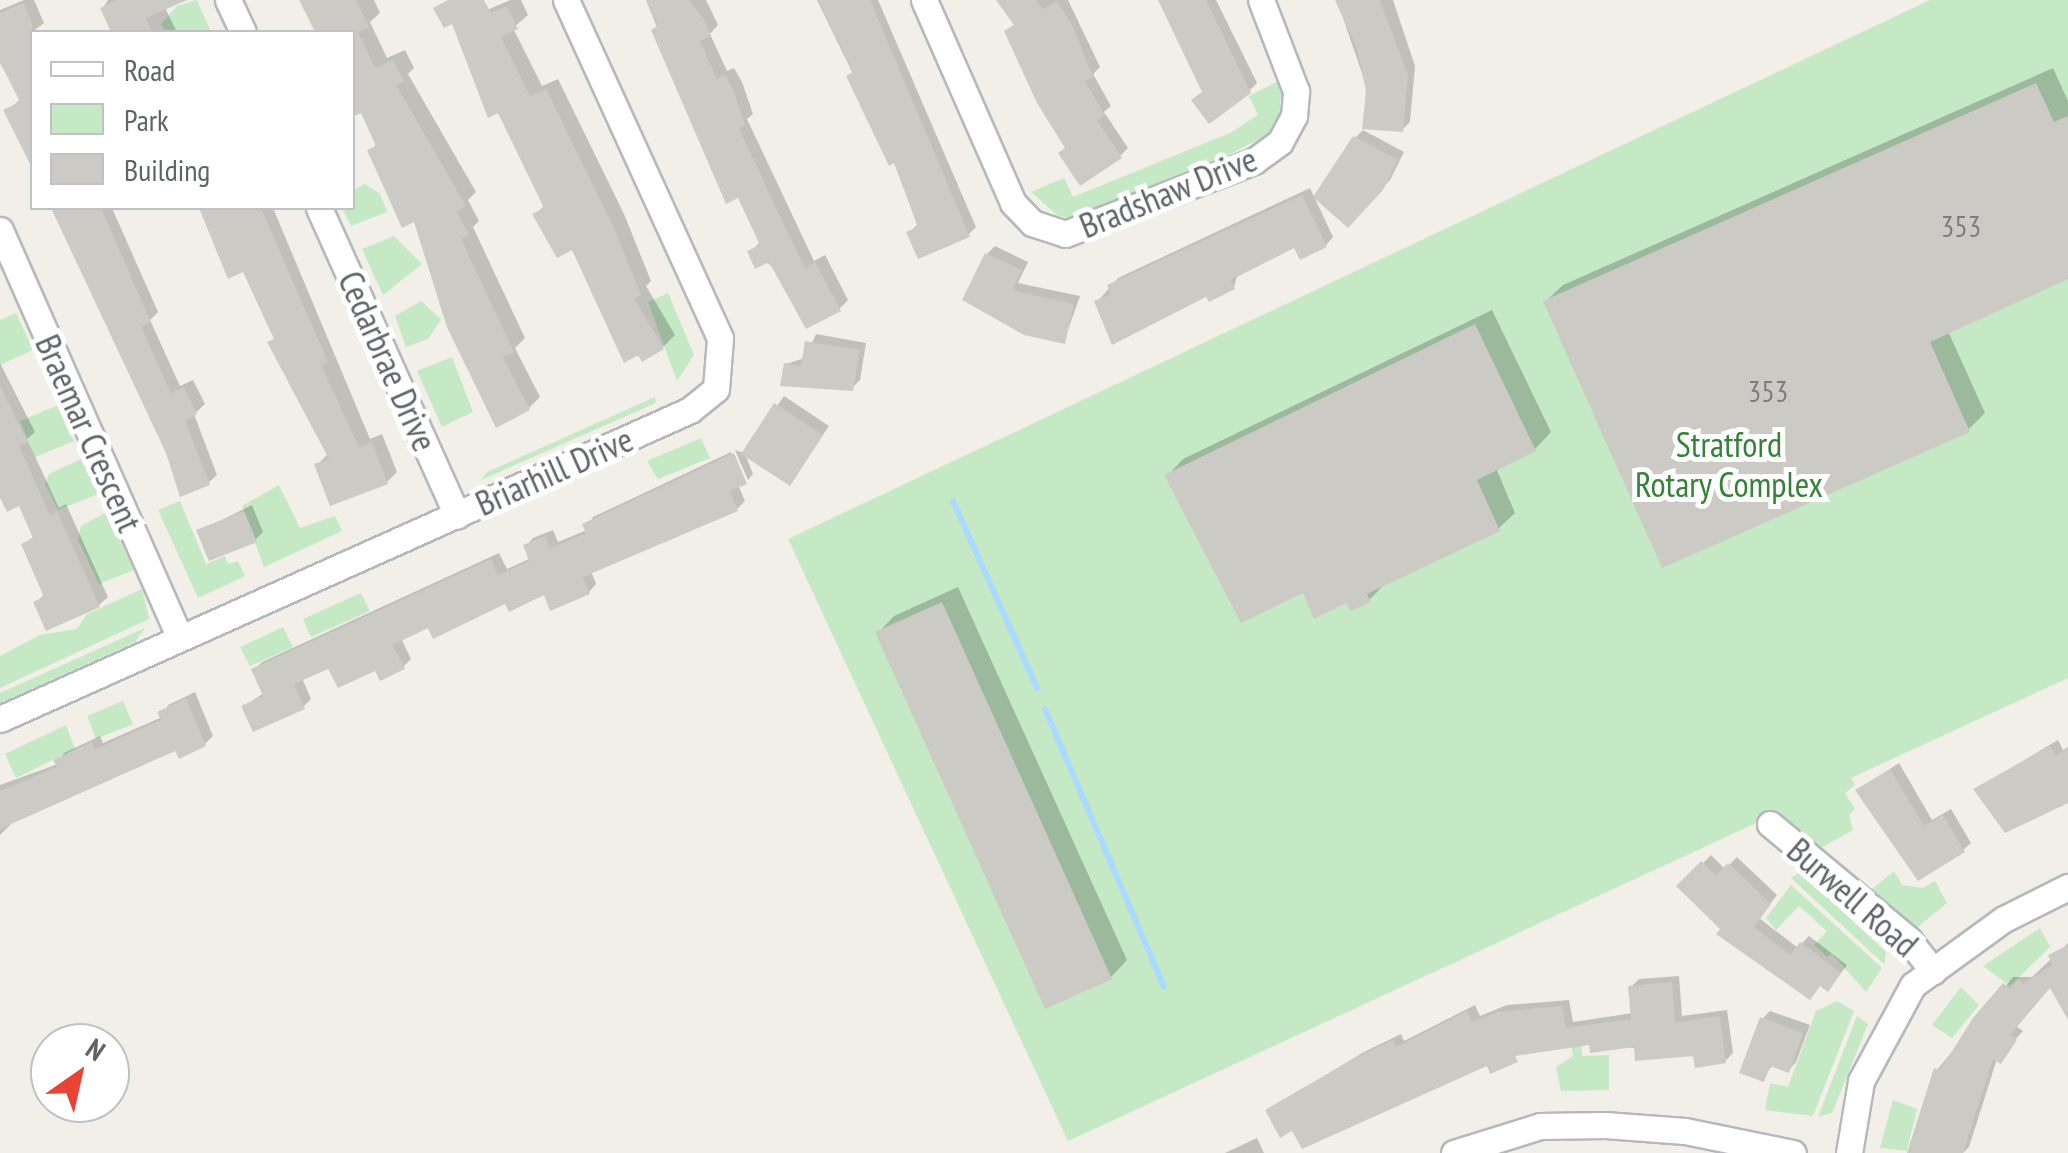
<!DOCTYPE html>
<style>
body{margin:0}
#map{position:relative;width:2068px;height:1153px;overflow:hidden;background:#f1efe8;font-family:"PT Sans Narrow",sans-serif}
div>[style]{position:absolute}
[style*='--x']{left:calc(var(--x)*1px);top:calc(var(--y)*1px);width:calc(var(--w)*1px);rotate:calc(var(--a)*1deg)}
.green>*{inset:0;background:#c5e8c5}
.shadow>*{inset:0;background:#0003}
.stream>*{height:6px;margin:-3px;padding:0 3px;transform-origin:3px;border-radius:3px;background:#aadaff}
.building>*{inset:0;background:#cccac5}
.roads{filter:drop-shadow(2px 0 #b5b8bc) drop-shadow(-2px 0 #b5b8bc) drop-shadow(0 2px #b5b8bc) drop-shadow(0 -2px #b5b8bc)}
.minor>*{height:25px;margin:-12.5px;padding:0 12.5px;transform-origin:12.5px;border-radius:12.5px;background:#fff}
span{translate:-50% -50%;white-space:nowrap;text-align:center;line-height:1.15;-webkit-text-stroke:10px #fff;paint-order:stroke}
.number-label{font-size:30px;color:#7a7d7f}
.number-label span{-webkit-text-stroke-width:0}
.street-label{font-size:35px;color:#5f6368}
.park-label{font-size:35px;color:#348238}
.legend{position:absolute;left:30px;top:30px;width:325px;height:180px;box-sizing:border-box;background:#fff;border:2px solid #bfc1c3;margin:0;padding:12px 18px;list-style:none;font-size:30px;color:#5f6368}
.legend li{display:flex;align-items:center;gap:20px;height:50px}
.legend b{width:50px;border:2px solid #bfc1c3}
.north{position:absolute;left:30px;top:1023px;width:100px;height:100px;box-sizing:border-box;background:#fff;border:2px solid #bfc1c3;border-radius:50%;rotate:34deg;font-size:28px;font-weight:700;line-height:40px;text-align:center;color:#5f6368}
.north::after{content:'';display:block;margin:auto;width:35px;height:45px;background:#ea4335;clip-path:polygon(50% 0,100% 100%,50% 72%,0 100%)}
</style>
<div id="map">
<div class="green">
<div style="clip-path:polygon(197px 0,211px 32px,166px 32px,161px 24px,177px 6px)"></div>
<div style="clip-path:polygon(1930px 0,2068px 0,2068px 678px,1851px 778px,1855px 785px,1845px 793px,1855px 809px,1849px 815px,1853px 830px,1819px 849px,1778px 813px,1068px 1141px,788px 539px)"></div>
<div style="clip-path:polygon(1282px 79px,1279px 119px,1266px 136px,1210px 164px,1205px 158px,1200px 167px,1076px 220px,1057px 215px,1031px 192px,1064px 178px,1073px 197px,1230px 133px,1258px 115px,1249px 96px)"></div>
<div style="clip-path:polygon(365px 184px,380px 194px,387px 212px,351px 226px,342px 208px,352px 208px,353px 190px)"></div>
<div style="clip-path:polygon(394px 236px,422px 264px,383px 295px,362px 249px)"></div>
<div style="clip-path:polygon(668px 293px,694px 355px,677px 381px,648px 302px)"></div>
<div style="clip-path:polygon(421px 301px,441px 319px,428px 339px,406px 347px,395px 316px)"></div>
<div style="clip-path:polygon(16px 313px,33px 350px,0 365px,0 320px)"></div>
<div style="clip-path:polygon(452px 357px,473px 412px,442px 427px,417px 371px)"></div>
<div style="clip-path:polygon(655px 397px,656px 403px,481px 480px,487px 472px)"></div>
<div style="clip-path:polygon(59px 405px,74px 441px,35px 457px,20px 421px)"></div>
<div style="clip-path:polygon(701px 438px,710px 458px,658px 479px,647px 461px)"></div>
<div style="clip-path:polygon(81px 459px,98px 494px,58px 510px,45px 484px,49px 474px)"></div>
<div style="clip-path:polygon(279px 485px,300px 528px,335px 516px,342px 531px,264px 567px,242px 506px)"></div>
<div style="clip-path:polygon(180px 501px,206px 564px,225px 556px,228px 564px,238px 561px,245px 576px,198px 598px,158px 510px)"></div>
<div style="clip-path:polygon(107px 512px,134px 570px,99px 584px,78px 540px,81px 526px)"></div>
<div style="clip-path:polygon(142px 589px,149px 619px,0 688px,0 656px,40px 635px,77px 629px,87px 614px)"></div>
<div style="clip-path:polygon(361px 593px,370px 611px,311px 637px,303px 619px)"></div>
<div style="clip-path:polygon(283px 627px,293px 647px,250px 666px,240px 647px)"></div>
<div style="clip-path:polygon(145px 628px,135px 642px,0 703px,0 693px)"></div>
<div style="clip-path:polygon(123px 701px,133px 724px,96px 739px,87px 716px)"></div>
<div style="clip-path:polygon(66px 725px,75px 749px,16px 778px,5px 754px)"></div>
<div style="clip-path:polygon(1894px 871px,1902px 885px,1923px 888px,1935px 881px,1947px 903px,1914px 930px,1867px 893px)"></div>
<div style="clip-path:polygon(1800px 872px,1886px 952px,1884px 964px,1791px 878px)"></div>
<div style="clip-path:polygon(1791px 885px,1882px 968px,1866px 992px,1832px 954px,1827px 957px,1814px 945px,1827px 931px,1799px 906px,1776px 930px,1766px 918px)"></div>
<div style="clip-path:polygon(2040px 928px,2050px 947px,2010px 986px,1983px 966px)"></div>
<div style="clip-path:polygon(1961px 987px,1979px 1005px,1952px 1038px,1932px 1025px)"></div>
<div style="clip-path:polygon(1837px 1001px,1854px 1011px,1813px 1116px,1765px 1110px,1770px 1083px,1788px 1087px,1816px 1011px)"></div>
<div style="clip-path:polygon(1857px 1016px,1868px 1024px,1832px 1113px,1818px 1117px)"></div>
<div style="clip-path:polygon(1581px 1035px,1582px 1056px,1609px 1055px,1609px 1090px,1561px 1091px,1556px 1067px,1573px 1056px,1570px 1036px)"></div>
<div style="clip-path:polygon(1893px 1100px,1917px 1109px,1907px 1151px,1880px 1148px)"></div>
</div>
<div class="shadow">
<div style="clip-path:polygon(24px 0,34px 0,44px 23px,32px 32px,32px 167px,6px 111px,21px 99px,0 63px,0 10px)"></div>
<div style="clip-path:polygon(108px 0,170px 0,164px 6px,177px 32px,114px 32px,103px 8px)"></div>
<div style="clip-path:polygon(300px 0,374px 0,380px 13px,370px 22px,387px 58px,405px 50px,414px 68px,408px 74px,476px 192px,468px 200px,479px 221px,473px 227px,525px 338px,515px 348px,540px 397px,529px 408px,370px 151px,378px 143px,352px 32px,316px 32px)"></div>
<div style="clip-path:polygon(510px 0,521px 0,528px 15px,513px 28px,542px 86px,558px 79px,624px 214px,651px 281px,646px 286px,675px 335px,663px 347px,625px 360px,573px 246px,535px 215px,545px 205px,469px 18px)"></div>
<div style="clip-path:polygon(646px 0,706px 0,718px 25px,710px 34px,727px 71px,734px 68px,742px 82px,753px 114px,747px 119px,814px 261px,825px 255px,848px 300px,839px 309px,750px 252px,759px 243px,740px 195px,727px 200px)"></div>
<div style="clip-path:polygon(817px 0,878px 0,976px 227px,968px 235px,909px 233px,917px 225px,895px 160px)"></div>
<div style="clip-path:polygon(999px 0,1068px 0,1100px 67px,1093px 74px,1111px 106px,1104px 112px,1128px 148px,1120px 156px,1067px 147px,1016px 23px)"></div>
<div style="clip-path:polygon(1161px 0,1216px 0,1257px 83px,1249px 91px,1204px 91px)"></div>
<div style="clip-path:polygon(1337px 0,1393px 0,1415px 66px,1410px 122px,1402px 130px,1368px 91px)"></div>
<div style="clip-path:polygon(2053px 68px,2068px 101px,2068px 276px,1948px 331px,1985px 413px,1968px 430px,1546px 301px,1563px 285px)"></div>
<div style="clip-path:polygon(1363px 130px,1404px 152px,1390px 180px,1348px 225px,1355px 138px)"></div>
<div style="clip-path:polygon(1310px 188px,1333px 237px,1326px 245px,1295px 244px,1238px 273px,1234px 287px,1097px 302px,1118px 278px)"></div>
<div style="clip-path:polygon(52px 208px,112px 208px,158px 312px,150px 320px,180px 386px,193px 380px,205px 404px,194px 414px,217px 475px,208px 483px,168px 452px)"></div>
<div style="clip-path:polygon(201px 208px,273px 208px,370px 439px,382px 434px,397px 472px,387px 482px,317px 465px,329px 453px,270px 342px,276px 337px,245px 269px,229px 276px)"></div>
<div style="clip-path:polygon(995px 246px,1028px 262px,1018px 283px,1080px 296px,1064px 341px,1025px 333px,987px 254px)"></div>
<div style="clip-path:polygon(1492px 310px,1551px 432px,1535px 449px,1496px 468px,1515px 513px,1498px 529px,1386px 583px,1369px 600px,1304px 590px,1167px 476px,1183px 459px)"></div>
<div style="clip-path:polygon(816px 334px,866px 343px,860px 380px,852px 388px,786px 364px,805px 358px)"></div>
<div style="clip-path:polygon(0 363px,35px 432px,27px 439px,59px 508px,66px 504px,108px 597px,99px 605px,36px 602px,45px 594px,24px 545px,35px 535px,20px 503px,0 492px)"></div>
<div style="clip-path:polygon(784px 396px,829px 426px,790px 483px,745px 454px,753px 474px,748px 480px,735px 450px,744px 453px)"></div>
<div style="clip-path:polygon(731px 452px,743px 482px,738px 485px,745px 501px,737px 509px,591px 571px,596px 584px,589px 592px,545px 592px,429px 624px,401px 638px,411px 659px,403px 667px,330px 665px,302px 678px,311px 699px,303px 707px,244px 706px,264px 693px,254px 670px,262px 662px,499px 553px,507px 569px,531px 558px,526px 546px,533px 538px,553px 530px,558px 542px,587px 530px,593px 517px)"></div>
<div style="clip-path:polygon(252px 505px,263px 532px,256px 539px,199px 531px)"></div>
<div style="clip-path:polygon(958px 587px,1127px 960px,1111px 977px,878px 633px,894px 616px)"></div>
<div style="clip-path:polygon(195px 692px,213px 736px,205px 744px,176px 748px,15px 820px,0 835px,0 785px,58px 764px,64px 753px,100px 736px,103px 743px,162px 717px,168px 705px)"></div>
<div style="clip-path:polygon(2058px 740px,2063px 750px,2068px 747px,2068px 799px,1976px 789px)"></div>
<div style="clip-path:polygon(1899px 763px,1932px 820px,1951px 809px,1971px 843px,1963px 850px,1858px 790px)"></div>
<div style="clip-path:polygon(1711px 855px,1725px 869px,1737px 857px,1777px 895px,1759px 918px,1798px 948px,1809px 936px,1847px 965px,1835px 981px,1723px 929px,1680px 886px)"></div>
<div style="clip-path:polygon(2068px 943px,2068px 1015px,2051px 985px,2016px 1026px,2023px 1031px,1997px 1059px,1969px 1147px,1963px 1153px,1911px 1149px,1937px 1070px,2013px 977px,2032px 977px)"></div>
<div style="clip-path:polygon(1679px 976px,1682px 1016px,1727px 1010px,1733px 1053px,1725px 1061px,1591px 1042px,1524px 1052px,1293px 1128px,1268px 1110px,1364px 1052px,1401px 1034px,1404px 1041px,1475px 1005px,1480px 1016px,1507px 1005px,1569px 1000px,1573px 1022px,1633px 1013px,1631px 987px,1639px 979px)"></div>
<div style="clip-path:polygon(1770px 1011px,1810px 1025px,1796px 1062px,1789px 1070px,1773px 1064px,1763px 1079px,1762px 1019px)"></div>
<div style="clip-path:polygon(1257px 1138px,1264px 1153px,1225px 1153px)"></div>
</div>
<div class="stream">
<div style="--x:953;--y:501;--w:205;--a:65.8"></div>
<div style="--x:1045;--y:709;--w:302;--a:66.8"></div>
</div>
<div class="building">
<div style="clip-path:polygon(118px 0,187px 0,146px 18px,152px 32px,111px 32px,100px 8px)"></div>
<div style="clip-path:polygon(299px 0,356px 0,369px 27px,358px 32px,375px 68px,393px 60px,404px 81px,396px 85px,466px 206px,456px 211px,469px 235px,461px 239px,514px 352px,503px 357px,530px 410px,496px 428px,447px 327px,414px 222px,402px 228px,367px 150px,376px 146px,361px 113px,352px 117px,352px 32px,315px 32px)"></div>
<div style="clip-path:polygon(448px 0,484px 0,491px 13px,507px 6px,518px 29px,501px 37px,530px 96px,546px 89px,613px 226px,641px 295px,634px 298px,664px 349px,642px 362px,638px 355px,624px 363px,572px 250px,557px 258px,532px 214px,544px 208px,498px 113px,488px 118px,452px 24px,444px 28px,433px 8px)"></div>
<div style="clip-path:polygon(646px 0,689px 0,704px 19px,711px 36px,700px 41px,717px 79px,725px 75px,734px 92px,745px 125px,739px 128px,775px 206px,805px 268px,815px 262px,841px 311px,806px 329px,769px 262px,755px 269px,747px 251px,760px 245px,738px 198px,726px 204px,651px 30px,658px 26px)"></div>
<div style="clip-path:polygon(818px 0,870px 0,970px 237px,918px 259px,906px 232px,918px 227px,894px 163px,889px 166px,846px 76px,853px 72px)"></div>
<div style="clip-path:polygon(996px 0,1036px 0,1043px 9px,1057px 1px,1073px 27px,1093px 77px,1085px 81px,1105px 116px,1097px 120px,1122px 158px,1080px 186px,1058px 153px,1065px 148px,1037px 103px,1004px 31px,1014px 25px)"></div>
<div style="clip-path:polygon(1158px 0,1206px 0,1251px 93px,1209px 124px,1191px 100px,1202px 92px)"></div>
<div style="clip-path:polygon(1335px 0,1380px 0,1408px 75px,1403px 132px,1362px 129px,1366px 91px,1357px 49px)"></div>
<div style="clip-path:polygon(24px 3px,32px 24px,32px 168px,3px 110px,20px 102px,0 62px,0 13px)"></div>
<div style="clip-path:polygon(2036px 83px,2054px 122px,2068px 116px,2068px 279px,1930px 342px,1970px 432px,1662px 568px,1543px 301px)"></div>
<div style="clip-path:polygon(1353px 136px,1398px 160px,1383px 190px,1348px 228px,1313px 197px)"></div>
<div style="clip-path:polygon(1302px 195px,1327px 247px,1300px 260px,1294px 248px,1231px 280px,1235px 289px,1209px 302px,1206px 297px,1112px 345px,1094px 301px,1111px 294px,1107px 285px)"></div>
<div style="clip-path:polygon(51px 208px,101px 208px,151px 322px,141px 327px,171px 393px,184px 387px,197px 414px,185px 421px,210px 485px,180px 497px,166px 453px)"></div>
<div style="clip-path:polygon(199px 208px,261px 208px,328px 362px,321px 365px,359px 447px,372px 442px,388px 484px,330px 506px,314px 464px,329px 459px,267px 342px,274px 339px,243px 272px,228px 279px)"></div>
<div style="clip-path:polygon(985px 253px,1022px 270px,1012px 290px,1074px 304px,1065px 344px,1024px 335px,962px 300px)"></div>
<div style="clip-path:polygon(1475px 324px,1536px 451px,1477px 480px,1500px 531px,1367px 594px,1371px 602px,1351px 611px,1346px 603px,1314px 619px,1303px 593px,1241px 623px,1164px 475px)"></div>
<div style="clip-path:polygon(805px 341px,860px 350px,853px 391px,780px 386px,784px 363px,801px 366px)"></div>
<div style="clip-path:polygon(0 386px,28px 442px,19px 446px,50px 515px,57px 511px,100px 607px,46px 631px,33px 602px,44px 597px,21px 544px,33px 538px,19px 506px,7px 512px,0 498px)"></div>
<div style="clip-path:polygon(774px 403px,823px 435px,790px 486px,741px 454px)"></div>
<div style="clip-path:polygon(734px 453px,747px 484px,730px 491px,738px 511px,583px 577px,590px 594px,550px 611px,544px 595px,509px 612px,505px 604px,433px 639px,428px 628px,393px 645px,405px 669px,380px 681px,375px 671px,338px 688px,328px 669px,294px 684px,305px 709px,253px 732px,241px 706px,263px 696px,251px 669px,491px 559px,498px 575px,529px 561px,523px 545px,545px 536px,550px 548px,586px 533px,582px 524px)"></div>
<div style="clip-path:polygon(244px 511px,257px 542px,209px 561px,196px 530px)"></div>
<div style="clip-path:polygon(942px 602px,1112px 979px,1045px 1009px,875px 632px)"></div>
<div style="clip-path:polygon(186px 698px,206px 746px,179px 759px,175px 751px,0 829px,0 791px,57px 767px,53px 760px,92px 742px,95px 749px,161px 720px,157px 712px)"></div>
<div style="clip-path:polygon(2050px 746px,2055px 756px,2068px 748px,2068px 803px,2005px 833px,1973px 789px)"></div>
<div style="clip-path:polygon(1890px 769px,1924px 826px,1943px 815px,1965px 852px,1918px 881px,1855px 790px)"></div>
<div style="clip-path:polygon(1701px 861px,1716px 875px,1728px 863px,1771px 904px,1754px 927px,1790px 955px,1800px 942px,1841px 973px,1828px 992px,1820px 986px,1810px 1000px,1716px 934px,1720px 929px,1676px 886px)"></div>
<div style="clip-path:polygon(2068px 945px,2068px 1020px,2050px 988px,2010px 1035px,2017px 1040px,2001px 1064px,1993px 1059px,1963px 1153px,1907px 1153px,1934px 1068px,1940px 1070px,1973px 1018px,2003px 983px,2010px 989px,2018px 979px,2023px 984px,2052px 965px,2048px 955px)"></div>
<div style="clip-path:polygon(1672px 982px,1675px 1023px,1720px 1016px,1726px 1063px,1695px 1068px,1693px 1056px,1635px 1061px,1634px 1047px,1590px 1053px,1589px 1045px,1515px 1056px,1518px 1062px,1490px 1074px,1487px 1066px,1302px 1149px,1292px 1131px,1280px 1138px,1265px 1110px,1353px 1059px,1393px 1040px,1396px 1047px,1467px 1011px,1472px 1022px,1497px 1012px,1562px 1006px,1566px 1028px,1631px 1019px,1628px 986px)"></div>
<div style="clip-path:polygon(1760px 1017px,1803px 1033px,1789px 1073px,1770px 1066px,1764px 1082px,1739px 1073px)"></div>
</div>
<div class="roads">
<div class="minor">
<div style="--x:228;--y:0;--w:35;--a:65"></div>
<div style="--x:924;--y:0;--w:222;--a:66.3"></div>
<div style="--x:1013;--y:203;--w:28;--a:46"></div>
<div style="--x:1032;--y:223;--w:35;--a:18"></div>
<div style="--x:1065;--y:234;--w:203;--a:-21.1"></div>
<div style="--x:1254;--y:161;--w:32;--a:-36"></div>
<div style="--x:1280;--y:142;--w:30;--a:-62"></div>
<div style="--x:1294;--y:116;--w:25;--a:-85"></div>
<div style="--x:1296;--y:91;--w:97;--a:-111"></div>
<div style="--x:319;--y:208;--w:337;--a:65.8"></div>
<div style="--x:0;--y:230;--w:444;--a:66.2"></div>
<div style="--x:0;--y:719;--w:756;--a:-24.12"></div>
<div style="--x:690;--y:410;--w:33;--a:-39"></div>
<div style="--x:716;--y:389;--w:51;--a:-85.5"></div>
<div style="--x:720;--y:338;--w:371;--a:-114.5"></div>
<div style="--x:1770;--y:824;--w:180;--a:39.8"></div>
<div style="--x:1908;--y:939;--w:41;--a:52"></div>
<div style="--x:1454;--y:1153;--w:90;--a:-17.4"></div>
<div style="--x:1540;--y:1126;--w:65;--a:-0.9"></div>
<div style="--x:1605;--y:1125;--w:80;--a:4.3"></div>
<div style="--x:1685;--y:1131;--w:110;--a:11.5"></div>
<div style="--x:1849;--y:1153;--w:73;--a:-80.5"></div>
<div style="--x:1861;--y:1081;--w:109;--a:-61.6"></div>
<div style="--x:1913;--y:985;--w:112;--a:-36"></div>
<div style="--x:2004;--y:919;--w:72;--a:-26.6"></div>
</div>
</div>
<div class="number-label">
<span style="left:1961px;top:226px">353</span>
<span style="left:1768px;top:391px">353</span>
</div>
<div class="street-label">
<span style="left:1168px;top:192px;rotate:-22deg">Bradshaw Drive</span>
<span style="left:388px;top:361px;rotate:66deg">Cedarbrae Drive</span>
<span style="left:89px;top:433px;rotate:66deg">Braemar Crescent</span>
<span style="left:554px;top:471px;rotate:-24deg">Briarhill Drive</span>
<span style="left:1853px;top:897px;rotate:41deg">Burwell Road</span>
</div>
<div class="park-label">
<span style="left:1729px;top:464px">Stratford<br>Rotary Complex</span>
</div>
<ul class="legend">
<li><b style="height:12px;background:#fff"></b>Road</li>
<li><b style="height:28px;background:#c5e8c5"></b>Park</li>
<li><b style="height:28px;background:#cccac5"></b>Building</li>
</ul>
<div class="north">N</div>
</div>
